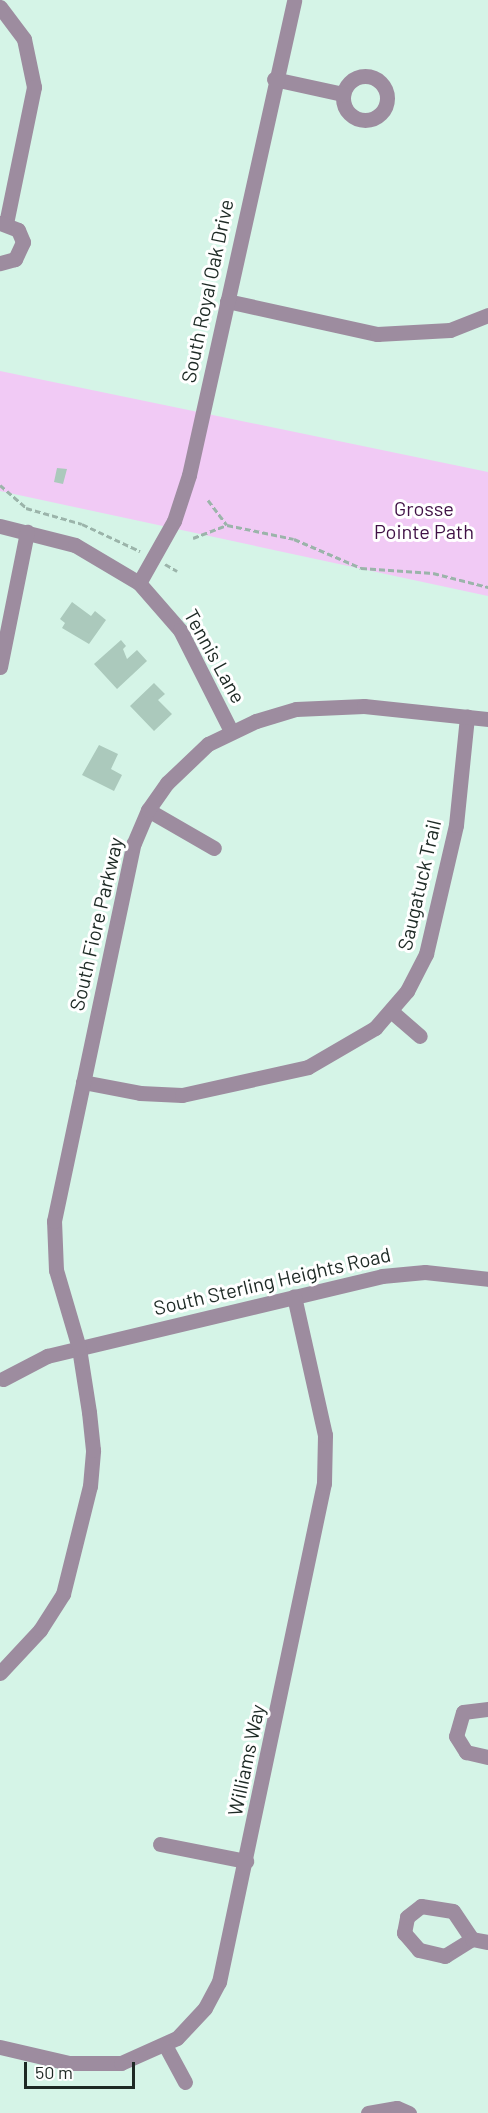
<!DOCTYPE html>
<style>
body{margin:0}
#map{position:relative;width:488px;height:2113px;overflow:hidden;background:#d5f4e7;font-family:Barlow,sans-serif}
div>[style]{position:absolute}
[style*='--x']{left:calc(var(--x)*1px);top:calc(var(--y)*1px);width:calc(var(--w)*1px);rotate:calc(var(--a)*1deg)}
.green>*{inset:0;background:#f1caf5}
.building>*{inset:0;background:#abc9bc}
.path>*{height:3px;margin-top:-1.5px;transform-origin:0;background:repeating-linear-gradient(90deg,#9bb4aa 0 6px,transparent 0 9px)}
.minor>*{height:15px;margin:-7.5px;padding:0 7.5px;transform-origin:7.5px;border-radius:7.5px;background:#9d8c9f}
.minor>.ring{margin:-7.5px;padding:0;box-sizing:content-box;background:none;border:15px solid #9d8c9f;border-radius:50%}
span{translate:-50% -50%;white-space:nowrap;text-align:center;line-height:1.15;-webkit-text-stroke:6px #fff;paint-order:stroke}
.street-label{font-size:20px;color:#1d2924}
.park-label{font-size:20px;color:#401146}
.scale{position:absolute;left:24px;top:2062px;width:111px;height:27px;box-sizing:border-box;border:3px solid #1d2924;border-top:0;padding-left:8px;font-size:18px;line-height:21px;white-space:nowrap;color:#1d2924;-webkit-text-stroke:4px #fff;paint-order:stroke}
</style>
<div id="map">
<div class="green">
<div style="clip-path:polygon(0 371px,488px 472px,488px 596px,0 491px)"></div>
</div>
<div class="building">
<div style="clip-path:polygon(57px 468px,67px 469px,63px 484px,54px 482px)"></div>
<div style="clip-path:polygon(72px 602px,91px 616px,95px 611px,106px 620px,89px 644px,62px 628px,65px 623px,60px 619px)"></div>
<div style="clip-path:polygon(121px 640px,126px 646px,123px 649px,127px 659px,137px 650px,147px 661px,117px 689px,94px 664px)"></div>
<div style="clip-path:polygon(154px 683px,165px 694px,158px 700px,172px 714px,154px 731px,130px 706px)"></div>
<div style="clip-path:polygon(99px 745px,118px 754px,111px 769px,122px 775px,114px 791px,82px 775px)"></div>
</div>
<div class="path">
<div style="--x:0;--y:485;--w:35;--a:41"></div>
<div style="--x:26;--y:508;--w:58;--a:15.9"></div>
<div style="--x:82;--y:524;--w:64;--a:25"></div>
<div style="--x:208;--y:500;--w:31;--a:53"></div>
<div style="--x:193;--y:538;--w:36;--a:-21"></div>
<div style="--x:227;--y:525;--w:68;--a:11.8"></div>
<div style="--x:294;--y:539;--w:73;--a:23.4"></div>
<div style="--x:361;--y:568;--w:72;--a:4"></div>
<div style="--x:433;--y:573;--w:57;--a:14.3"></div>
<div style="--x:165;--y:564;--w:14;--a:30"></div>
</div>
<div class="minor">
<div style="--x:0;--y:7;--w:40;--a:53"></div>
<div style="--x:24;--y:39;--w:49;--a:78.2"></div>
<div style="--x:34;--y:87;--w:139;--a:101.6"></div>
<div class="ring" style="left:343px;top:76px;width:29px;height:29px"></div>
<div style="--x:274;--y:79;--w:71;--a:12.3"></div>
<div style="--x:0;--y:223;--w:19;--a:21"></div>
<div style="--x:18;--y:230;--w:13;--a:67"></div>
<div style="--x:23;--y:242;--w:19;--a:115"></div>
<div style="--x:15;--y:259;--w:16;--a:165"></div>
<div style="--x:227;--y:301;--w:154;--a:12.4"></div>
<div style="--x:377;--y:334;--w:73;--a:-3.1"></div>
<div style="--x:450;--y:330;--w:41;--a:-21.5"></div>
<div style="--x:0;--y:526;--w:77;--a:14.2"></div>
<div style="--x:75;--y:545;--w:74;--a:30.7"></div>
<div style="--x:139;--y:583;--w:62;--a:48.9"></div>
<div style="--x:180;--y:630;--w:113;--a:63.2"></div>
<div style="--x:139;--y:583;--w:71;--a:-60.6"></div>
<div style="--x:174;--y:521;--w:48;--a:-71.9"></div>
<div style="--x:189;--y:475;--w:486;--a:-77.5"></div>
<div style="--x:0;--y:667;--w:138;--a:-78.7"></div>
<div style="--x:148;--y:810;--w:76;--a:29.9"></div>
<div style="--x:391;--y:1011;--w:38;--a:41"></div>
<div style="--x:83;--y:1082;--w:58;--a:10.9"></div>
<div style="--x:140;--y:1093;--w:42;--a:2.7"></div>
<div style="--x:182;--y:1095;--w:129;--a:-12.5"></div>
<div style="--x:308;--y:1067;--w:78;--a:-30.2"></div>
<div style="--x:375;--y:1028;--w:49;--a:-49.1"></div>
<div style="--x:407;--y:991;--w:42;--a:-62.8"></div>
<div style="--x:426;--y:954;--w:132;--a:-76.9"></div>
<div style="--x:456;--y:825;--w:109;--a:-84.2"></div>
<div style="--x:3;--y:1379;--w:50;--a:-27.6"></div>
<div style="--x:47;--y:1356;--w:344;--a:-13.4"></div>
<div style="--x:382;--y:1276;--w:43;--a:-5.3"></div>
<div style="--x:425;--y:1272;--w:63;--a:6.3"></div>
<div style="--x:0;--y:1673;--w:59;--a:-47.1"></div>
<div style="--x:40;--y:1630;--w:43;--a:-57.4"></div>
<div style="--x:63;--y:1594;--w:111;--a:-76"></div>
<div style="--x:90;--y:1486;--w:36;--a:-85"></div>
<div style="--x:93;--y:1450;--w:38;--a:-96"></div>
<div style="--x:89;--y:1412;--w:65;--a:-98.9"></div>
<div style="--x:79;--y:1348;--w:81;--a:-106.4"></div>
<div style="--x:56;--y:1270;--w:49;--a:-92.3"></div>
<div style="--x:54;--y:1221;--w:386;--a:-78.1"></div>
<div style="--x:134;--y:843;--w:36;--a:-67"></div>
<div style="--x:148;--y:810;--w:33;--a:-55"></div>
<div style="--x:167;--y:783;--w:57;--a:-43.6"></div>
<div style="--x:208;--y:744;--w:53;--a:-25.6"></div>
<div style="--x:256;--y:721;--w:42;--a:-16.7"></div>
<div style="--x:296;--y:709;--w:68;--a:-2.5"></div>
<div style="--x:364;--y:706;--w:125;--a:6"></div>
<div style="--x:488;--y:1709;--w:25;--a:173"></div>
<div style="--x:463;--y:1712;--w:25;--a:106"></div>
<div style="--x:456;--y:1736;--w:19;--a:58"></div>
<div style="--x:466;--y:1752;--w:23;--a:13"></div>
<div style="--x:160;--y:1844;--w:88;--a:11.2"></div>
<div style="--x:421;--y:1906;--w:32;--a:9"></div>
<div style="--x:453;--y:1911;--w:34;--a:56"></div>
<div style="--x:472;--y:1939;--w:32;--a:148"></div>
<div style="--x:445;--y:1956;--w:27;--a:-167"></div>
<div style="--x:419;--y:1950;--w:23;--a:-131"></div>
<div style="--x:404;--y:1933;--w:16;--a:-79"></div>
<div style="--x:407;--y:1917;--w:18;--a:-38"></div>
<div style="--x:472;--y:1939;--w:16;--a:11"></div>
<div style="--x:165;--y:2045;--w:42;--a:61.6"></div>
<div style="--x:0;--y:2047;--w:71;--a:13.1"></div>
<div style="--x:69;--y:2063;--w:52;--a:0"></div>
<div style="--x:121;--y:2063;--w:61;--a:-24.1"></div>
<div style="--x:177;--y:2038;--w:41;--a:-47"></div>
<div style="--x:205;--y:2008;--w:30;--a:-62"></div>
<div style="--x:219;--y:1982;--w:510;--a:-78.12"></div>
<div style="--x:324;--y:1483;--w:48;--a:-88.8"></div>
<div style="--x:325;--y:1435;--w:142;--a:-102.6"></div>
<div style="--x:368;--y:2113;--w:29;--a:-10"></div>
<div style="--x:397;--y:2108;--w:13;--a:23"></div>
</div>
<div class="street-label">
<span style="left:207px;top:291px;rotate:-78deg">South Royal Oak Drive</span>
<span style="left:215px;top:656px;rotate:61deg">Tennis Lane</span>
<span style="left:419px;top:885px;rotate:-77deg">Saugatuck Trail</span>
<span style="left:96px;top:924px;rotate:-77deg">South Fiore Parkway</span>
<span style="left:272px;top:1281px;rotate:-13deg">South Sterling Heights Road</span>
<span style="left:246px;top:1760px;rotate:-78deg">Williams Way</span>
</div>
<div class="park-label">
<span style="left:424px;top:520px">Grosse<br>Pointe Path</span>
</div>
<div class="scale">50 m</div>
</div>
